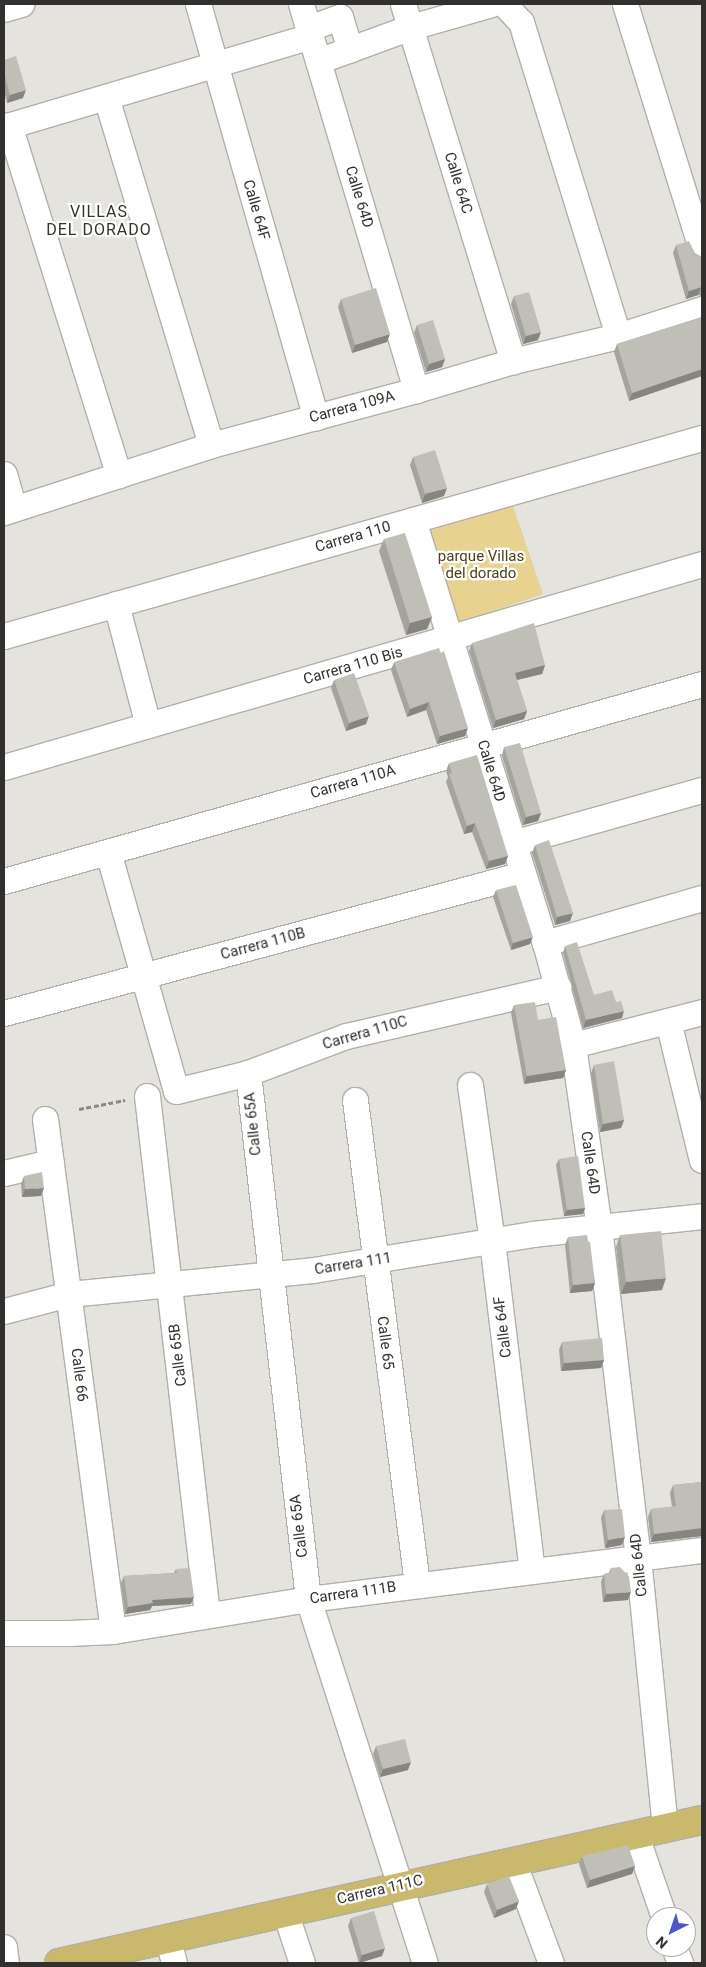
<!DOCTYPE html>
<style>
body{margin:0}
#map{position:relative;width:706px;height:1967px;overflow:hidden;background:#e5e3dd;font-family:Roboto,sans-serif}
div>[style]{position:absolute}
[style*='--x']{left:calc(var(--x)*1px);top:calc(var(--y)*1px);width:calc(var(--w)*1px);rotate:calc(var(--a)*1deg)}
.green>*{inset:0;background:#e7d28f}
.path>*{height:3px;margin-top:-1.5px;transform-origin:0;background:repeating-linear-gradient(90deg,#8a8985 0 5px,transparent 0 7.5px)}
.roads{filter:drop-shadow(1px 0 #b1afa8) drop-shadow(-1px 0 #b1afa8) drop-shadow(0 1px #b1afa8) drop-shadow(0 -1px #b1afa8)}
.minor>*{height:25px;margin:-12.5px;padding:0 12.5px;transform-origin:12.5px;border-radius:12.5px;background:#fff}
.major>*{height:28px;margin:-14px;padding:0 14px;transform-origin:14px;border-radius:14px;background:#cab86d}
.wall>*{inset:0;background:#a4a39d}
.shaded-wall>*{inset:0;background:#868580}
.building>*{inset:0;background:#bfbeb7}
span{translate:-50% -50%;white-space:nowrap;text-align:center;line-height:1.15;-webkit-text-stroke:4.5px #fff;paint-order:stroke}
.street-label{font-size:15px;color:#31302e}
.park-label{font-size:15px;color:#4a3f17}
.neighbourhood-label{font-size:16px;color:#33312c;letter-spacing:1px}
.frame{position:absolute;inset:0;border:5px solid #31302e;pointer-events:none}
.north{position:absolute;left:646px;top:1907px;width:50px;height:50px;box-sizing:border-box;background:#fff;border:1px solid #adacab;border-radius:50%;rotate:221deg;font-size:14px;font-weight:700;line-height:20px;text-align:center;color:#31302e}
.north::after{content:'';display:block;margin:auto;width:18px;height:22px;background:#4957cc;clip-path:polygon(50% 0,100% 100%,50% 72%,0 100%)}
</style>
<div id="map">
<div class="green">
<div style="clip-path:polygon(513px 506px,543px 594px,450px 626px,421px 533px)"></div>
</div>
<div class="path">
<div style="--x:79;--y:1109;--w:47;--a:-11.1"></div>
</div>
<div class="roads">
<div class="minor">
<div style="--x:198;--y:4;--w:430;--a:74.1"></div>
<div style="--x:301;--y:4;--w:403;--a:73.4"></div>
<div style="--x:403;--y:4;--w:374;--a:72.9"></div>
<div style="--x:504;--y:4;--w:25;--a:47"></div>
<div style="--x:521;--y:22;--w:329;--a:72.8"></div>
<div style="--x:625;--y:4;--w:259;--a:72.7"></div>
<div style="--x:4;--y:9;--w:18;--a:-16"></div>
<div style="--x:309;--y:28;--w:33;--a:-20"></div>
<div style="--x:340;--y:17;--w:34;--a:73"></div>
<div style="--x:318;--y:61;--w:99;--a:-20.1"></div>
<div style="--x:411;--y:27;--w:83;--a:-16"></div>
<div style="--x:106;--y:97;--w:363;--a:73.2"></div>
<div style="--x:9;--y:125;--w:367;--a:72.6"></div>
<div style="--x:4;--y:127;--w:320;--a:-16.5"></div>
<div style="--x:4;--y:474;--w:35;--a:74"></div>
<div style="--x:4;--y:512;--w:218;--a:-17.9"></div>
<div style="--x:211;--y:445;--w:212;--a:-15"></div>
<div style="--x:416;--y:390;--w:101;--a:-16.6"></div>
<div style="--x:513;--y:361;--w:108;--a:-13.4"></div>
<div style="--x:618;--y:336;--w:88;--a:-17.8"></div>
<div style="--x:413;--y:520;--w:443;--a:72.7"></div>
<div style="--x:545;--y:943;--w:106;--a:74.6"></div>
<div style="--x:573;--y:1045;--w:184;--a:81.9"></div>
<div style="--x:599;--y:1227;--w:332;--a:83.3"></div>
<div style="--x:638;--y:1557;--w:271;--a:84.3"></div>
<div style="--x:116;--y:604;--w:125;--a:75.2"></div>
<div style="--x:4;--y:636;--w:726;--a:-15.84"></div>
<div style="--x:4;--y:767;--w:727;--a:-16.22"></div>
<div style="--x:513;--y:843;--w:196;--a:-15.7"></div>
<div style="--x:108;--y:852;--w:248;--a:74.1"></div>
<div style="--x:176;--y:1091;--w:74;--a:-14"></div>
<div style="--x:248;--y:1073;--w:105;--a:-20.7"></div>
<div style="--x:346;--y:1036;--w:218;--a:-13"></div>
<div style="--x:4;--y:881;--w:725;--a:-15.76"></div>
<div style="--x:545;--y:943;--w:163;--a:-16"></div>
<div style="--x:4;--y:1013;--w:537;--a:-14.99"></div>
<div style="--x:668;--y:1021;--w:143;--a:76.3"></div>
<div style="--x:573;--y:1045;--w:133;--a:-14.3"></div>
<div style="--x:248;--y:1073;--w:529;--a:83.49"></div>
<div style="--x:308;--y:1599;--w:382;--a:72.2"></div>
<div style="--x:470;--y:1085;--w:158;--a:82"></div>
<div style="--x:492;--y:1241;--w:331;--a:83.1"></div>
<div style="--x:147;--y:1096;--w:521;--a:83.39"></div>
<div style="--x:355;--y:1100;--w:489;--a:82.7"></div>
<div style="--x:45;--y:1119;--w:516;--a:82.43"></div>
<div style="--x:4;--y:1173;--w:48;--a:-13.2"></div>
<div style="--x:4;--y:1311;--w:67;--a:-14.7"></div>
<div style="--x:69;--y:1294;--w:245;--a:-5.6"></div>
<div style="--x:313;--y:1270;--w:222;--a:-9.3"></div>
<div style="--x:532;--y:1234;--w:171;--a:-6"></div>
<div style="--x:4;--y:1633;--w:65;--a:0"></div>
<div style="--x:69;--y:1633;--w:44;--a:-2.6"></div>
<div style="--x:113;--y:1631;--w:198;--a:-9.3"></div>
<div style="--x:308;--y:1599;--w:397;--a:-7.1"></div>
<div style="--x:635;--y:1833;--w:89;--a:71"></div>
<div style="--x:513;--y:1861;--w:109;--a:69.6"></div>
<div style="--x:285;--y:1912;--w:54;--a:71.6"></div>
<div style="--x:168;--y:1939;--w:25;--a:76"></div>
<div style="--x:4;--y:1947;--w:16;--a:83"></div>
<div style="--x:674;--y:1947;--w:17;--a:69"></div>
</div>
<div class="major">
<div style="--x:59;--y:1963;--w:659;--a:-12.54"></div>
</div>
</div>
<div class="wall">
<div style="clip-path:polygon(4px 60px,23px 98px,7px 103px,4px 91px)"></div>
<div style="clip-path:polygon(676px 245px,702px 257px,702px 296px,698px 295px,686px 299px,673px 253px)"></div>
<div style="clip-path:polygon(514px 296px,538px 340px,523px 344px,511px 304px)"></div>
<div style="clip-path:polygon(341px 299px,387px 342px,352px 353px,338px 307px)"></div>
<div style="clip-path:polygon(702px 317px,702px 376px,629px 401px,614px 352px,617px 344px)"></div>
<div style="clip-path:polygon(417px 325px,445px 359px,442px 367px,426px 372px,414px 333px)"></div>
<div style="clip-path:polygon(413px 457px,444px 496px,422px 503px,410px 465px)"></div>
<div style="clip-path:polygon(384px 539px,432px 617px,427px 629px,406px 635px,379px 551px)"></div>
<div style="clip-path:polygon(472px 643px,545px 665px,542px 674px,517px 680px,527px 711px,524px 719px,493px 728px,469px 651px)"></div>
<div style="clip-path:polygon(394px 662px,465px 736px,437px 744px,426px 710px,407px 717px,391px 670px)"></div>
<div style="clip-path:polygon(334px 680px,366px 724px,346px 731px,331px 688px)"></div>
<div style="clip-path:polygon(504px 747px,541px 813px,538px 821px,523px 825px,502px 756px)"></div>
<div style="clip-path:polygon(449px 763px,508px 856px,505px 864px,486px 869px,472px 832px,464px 834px,446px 782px,448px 777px,446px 771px)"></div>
<div style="clip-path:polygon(535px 845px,570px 921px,555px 925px,532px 853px)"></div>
<div style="clip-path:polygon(496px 890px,530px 944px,511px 950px,493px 897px)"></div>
<div style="clip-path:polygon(565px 946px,594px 995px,622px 1018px,583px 1028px,563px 953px)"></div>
<div style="clip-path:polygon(514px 1005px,538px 1020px,566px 1070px,563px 1078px,524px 1084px,511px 1013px)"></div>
<div style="clip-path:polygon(594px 1065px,624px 1120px,621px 1128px,600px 1132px,591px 1073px)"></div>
<div style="clip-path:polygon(559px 1159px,585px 1208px,583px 1214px,564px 1216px,556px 1165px)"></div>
<div style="clip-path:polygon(24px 1176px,41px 1196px,22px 1197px,21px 1184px)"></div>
<div style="clip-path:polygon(620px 1235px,662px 1290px,621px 1294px,616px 1247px)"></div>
<div style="clip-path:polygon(568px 1237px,588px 1242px,595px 1283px,592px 1291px,570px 1293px,565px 1245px)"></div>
<div style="clip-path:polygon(562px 1342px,604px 1360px,601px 1368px,561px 1371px,559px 1350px)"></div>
<div style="clip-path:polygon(702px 1482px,702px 1536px,651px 1542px,648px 1517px,651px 1509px,672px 1507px,670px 1493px,673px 1485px)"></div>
<div style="clip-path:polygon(604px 1510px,622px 1545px,605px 1548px,601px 1518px)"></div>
<div style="clip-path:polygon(611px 1568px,628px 1600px,603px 1602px,601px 1582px,604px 1574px,609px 1573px)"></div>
<div style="clip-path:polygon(176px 1569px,191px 1604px,152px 1606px,150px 1610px,125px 1614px,121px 1583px,124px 1576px,174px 1573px)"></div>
<div style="clip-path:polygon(376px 1746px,408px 1770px,380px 1777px,373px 1754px)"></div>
<div style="clip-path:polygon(582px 1856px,635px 1866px,632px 1874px,587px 1888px,579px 1864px)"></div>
<div style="clip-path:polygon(487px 1884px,516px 1909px,494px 1918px,484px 1892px)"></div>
<div style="clip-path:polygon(351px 1918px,382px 1956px,359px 1963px,348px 1926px)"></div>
</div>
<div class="shaded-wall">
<div style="clip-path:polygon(26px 90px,23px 98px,7px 103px,10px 95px)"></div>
<div style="clip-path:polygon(701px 287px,698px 295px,686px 299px,689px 291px)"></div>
<div style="clip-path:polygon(541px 332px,538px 340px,523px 344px,526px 336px)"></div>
<div style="clip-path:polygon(390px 334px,387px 342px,352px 353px,355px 345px)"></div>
<div style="clip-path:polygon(445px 359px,442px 367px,426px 372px,429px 364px)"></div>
<div style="clip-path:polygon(702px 369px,702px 376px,629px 401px,632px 393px)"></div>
<div style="clip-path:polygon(447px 488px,444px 496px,422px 503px,425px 494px)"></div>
<div style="clip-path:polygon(432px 617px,427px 629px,406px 635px,410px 623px)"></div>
<div style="clip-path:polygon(545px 665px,542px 674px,512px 681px,515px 673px)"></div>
<div style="clip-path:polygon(429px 702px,426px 710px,407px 717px,410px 709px)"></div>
<div style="clip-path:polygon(527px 711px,524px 719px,493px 728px,496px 720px)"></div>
<div style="clip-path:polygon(369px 716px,366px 724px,346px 731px,349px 723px)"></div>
<div style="clip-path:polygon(468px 728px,465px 736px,437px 744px,440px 736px)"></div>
<div style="clip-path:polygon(541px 813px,538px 821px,523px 825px,526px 817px)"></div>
<div style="clip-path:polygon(475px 823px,472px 832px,464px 834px,467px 826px)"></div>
<div style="clip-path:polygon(508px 856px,505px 864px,486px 869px,489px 861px)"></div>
<div style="clip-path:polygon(573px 913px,570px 921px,555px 925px,557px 917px)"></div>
<div style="clip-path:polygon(533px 937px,530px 944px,511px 950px,513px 943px)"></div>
<div style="clip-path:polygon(624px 1011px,622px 1018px,583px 1028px,586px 1020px)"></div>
<div style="clip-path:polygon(566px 1070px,563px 1078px,524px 1084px,527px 1076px)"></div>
<div style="clip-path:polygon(624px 1120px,621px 1128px,600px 1132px,603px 1124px)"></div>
<div style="clip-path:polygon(44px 1188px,41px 1196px,22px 1197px,25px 1189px)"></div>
<div style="clip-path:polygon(585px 1208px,583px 1214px,564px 1216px,567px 1210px)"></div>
<div style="clip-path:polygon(666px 1278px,662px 1290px,621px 1294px,626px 1282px)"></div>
<div style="clip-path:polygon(595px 1283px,592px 1291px,570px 1293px,573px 1285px)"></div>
<div style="clip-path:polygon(604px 1360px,601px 1368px,561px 1371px,564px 1363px)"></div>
<div style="clip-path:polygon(702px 1528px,702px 1536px,651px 1542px,654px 1534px)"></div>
<div style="clip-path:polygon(625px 1537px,622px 1545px,605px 1548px,608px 1540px)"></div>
<div style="clip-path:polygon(631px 1592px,628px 1600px,603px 1602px,606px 1594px)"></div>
<div style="clip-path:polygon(194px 1597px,191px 1604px,152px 1606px,150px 1610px,125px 1614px,128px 1607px,152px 1600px)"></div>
<div style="clip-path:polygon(411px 1762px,408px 1770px,380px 1777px,383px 1769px)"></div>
<div style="clip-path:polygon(635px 1866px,632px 1874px,587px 1888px,590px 1880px)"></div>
<div style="clip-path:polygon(519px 1901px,516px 1909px,494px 1918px,497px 1910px)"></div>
<div style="clip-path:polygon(385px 1948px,382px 1956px,359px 1963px,362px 1955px)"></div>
</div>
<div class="building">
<div style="clip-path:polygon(16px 56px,26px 90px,10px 95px,4px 73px,4px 60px)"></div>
<div style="clip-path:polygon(689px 241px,695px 253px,702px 257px,702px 287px,689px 291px,676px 245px)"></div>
<div style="clip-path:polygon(376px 288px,390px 334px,355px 345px,341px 299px)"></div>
<div style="clip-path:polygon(529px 292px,541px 332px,526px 336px,514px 296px)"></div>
<div style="clip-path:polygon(702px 317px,702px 369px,632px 393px,617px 344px)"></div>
<div style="clip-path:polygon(433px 320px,445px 359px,429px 364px,417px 325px)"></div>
<div style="clip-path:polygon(435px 450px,447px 488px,425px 494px,413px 457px)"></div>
<div style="clip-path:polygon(405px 533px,432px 617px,410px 623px,384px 539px)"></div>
<div style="clip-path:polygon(534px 623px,545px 665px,515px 673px,527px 711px,496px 720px,472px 643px)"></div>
<div style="clip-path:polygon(439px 648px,441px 653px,444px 651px,468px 728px,440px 736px,429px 702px,410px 709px,394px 662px)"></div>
<div style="clip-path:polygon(354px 673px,369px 716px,349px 723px,334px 680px)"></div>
<div style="clip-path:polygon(520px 743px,541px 813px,526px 817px,504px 747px)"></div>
<div style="clip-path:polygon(477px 755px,508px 856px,489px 861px,475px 823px,467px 826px,449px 774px,452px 773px,449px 763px)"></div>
<div style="clip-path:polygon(549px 840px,573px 913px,557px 917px,535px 845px)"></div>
<div style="clip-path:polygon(516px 885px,533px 937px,513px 943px,496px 890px)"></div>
<div style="clip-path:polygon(577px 942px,594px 995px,612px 990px,616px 1002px,621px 1001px,624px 1011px,586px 1020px,565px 946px)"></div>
<div style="clip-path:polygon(535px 1002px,538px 1020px,556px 1017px,566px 1070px,527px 1076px,514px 1005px)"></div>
<div style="clip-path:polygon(614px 1061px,624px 1120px,603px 1124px,594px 1065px)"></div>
<div style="clip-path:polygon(578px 1156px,585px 1208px,567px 1210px,559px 1159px)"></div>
<div style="clip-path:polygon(42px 1172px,44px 1188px,25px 1189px,24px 1176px)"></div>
<div style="clip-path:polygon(661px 1231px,666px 1278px,626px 1282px,620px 1235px)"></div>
<div style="clip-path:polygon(587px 1235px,588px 1242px,590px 1242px,595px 1283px,573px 1285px,568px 1237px)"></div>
<div style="clip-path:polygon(602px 1338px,604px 1360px,564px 1363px,562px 1342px)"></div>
<div style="clip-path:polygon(702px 1482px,702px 1528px,654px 1534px,651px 1509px,676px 1506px,673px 1485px)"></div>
<div style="clip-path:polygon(622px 1509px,625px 1537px,608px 1540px,604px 1510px)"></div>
<div style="clip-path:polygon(620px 1567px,629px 1577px,631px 1592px,606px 1594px,604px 1574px,611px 1573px,611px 1568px)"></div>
<div style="clip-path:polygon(190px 1568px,194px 1597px,152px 1600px,153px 1603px,128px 1607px,124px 1576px,177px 1573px,176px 1569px)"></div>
<div style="clip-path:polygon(405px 1739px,411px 1762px,383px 1769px,376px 1746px)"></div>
<div style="clip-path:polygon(628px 1845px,635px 1866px,590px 1880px,582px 1856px)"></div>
<div style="clip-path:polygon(509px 1876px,519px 1901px,497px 1910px,487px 1884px)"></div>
<div style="clip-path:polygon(374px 1911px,385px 1948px,362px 1955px,351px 1918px)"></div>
</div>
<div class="street-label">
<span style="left:458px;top:183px;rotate:73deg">Calle 64C</span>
<span style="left:359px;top:197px;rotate:73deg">Calle 64D</span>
<span style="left:256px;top:210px;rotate:74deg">Calle 64F</span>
<span style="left:352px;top:407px;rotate:-15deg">Carrera 109A</span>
<span style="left:353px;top:537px;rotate:-16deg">Carrera 110</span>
<span style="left:353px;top:666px;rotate:-16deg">Carrera 110 Bis</span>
<span style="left:491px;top:771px;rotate:73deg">Calle 64D</span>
<span style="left:353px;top:782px;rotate:-16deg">Carrera 110A</span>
<span style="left:263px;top:944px;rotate:-15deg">Carrera 110B</span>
<span style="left:365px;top:1033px;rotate:-16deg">Carrera 110C</span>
<span style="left:253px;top:1124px;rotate:-96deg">Calle 65A</span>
<span style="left:590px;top:1163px;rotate:82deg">Calle 64D</span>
<span style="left:353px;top:1264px;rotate:-9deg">Carrera 111</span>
<span style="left:503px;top:1327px;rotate:-97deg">Calle 64F</span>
<span style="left:385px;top:1343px;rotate:83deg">Calle 65</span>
<span style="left:178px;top:1355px;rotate:-97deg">Calle 65B</span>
<span style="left:79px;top:1375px;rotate:83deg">Calle 66</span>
<span style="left:299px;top:1526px;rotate:-97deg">Calle 65A</span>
<span style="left:639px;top:1565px;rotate:-96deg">Calle 64D</span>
<span style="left:353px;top:1593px;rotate:-8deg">Carrera 111B</span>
<span style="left:380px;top:1890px;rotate:-13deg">Carrera 111C</span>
</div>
<div class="park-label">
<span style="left:481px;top:565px">parque Villas<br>del dorado</span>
</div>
<div class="neighbourhood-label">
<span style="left:99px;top:221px">VILLAS<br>DEL DORADO</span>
</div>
<div class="frame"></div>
<div class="north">N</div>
</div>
